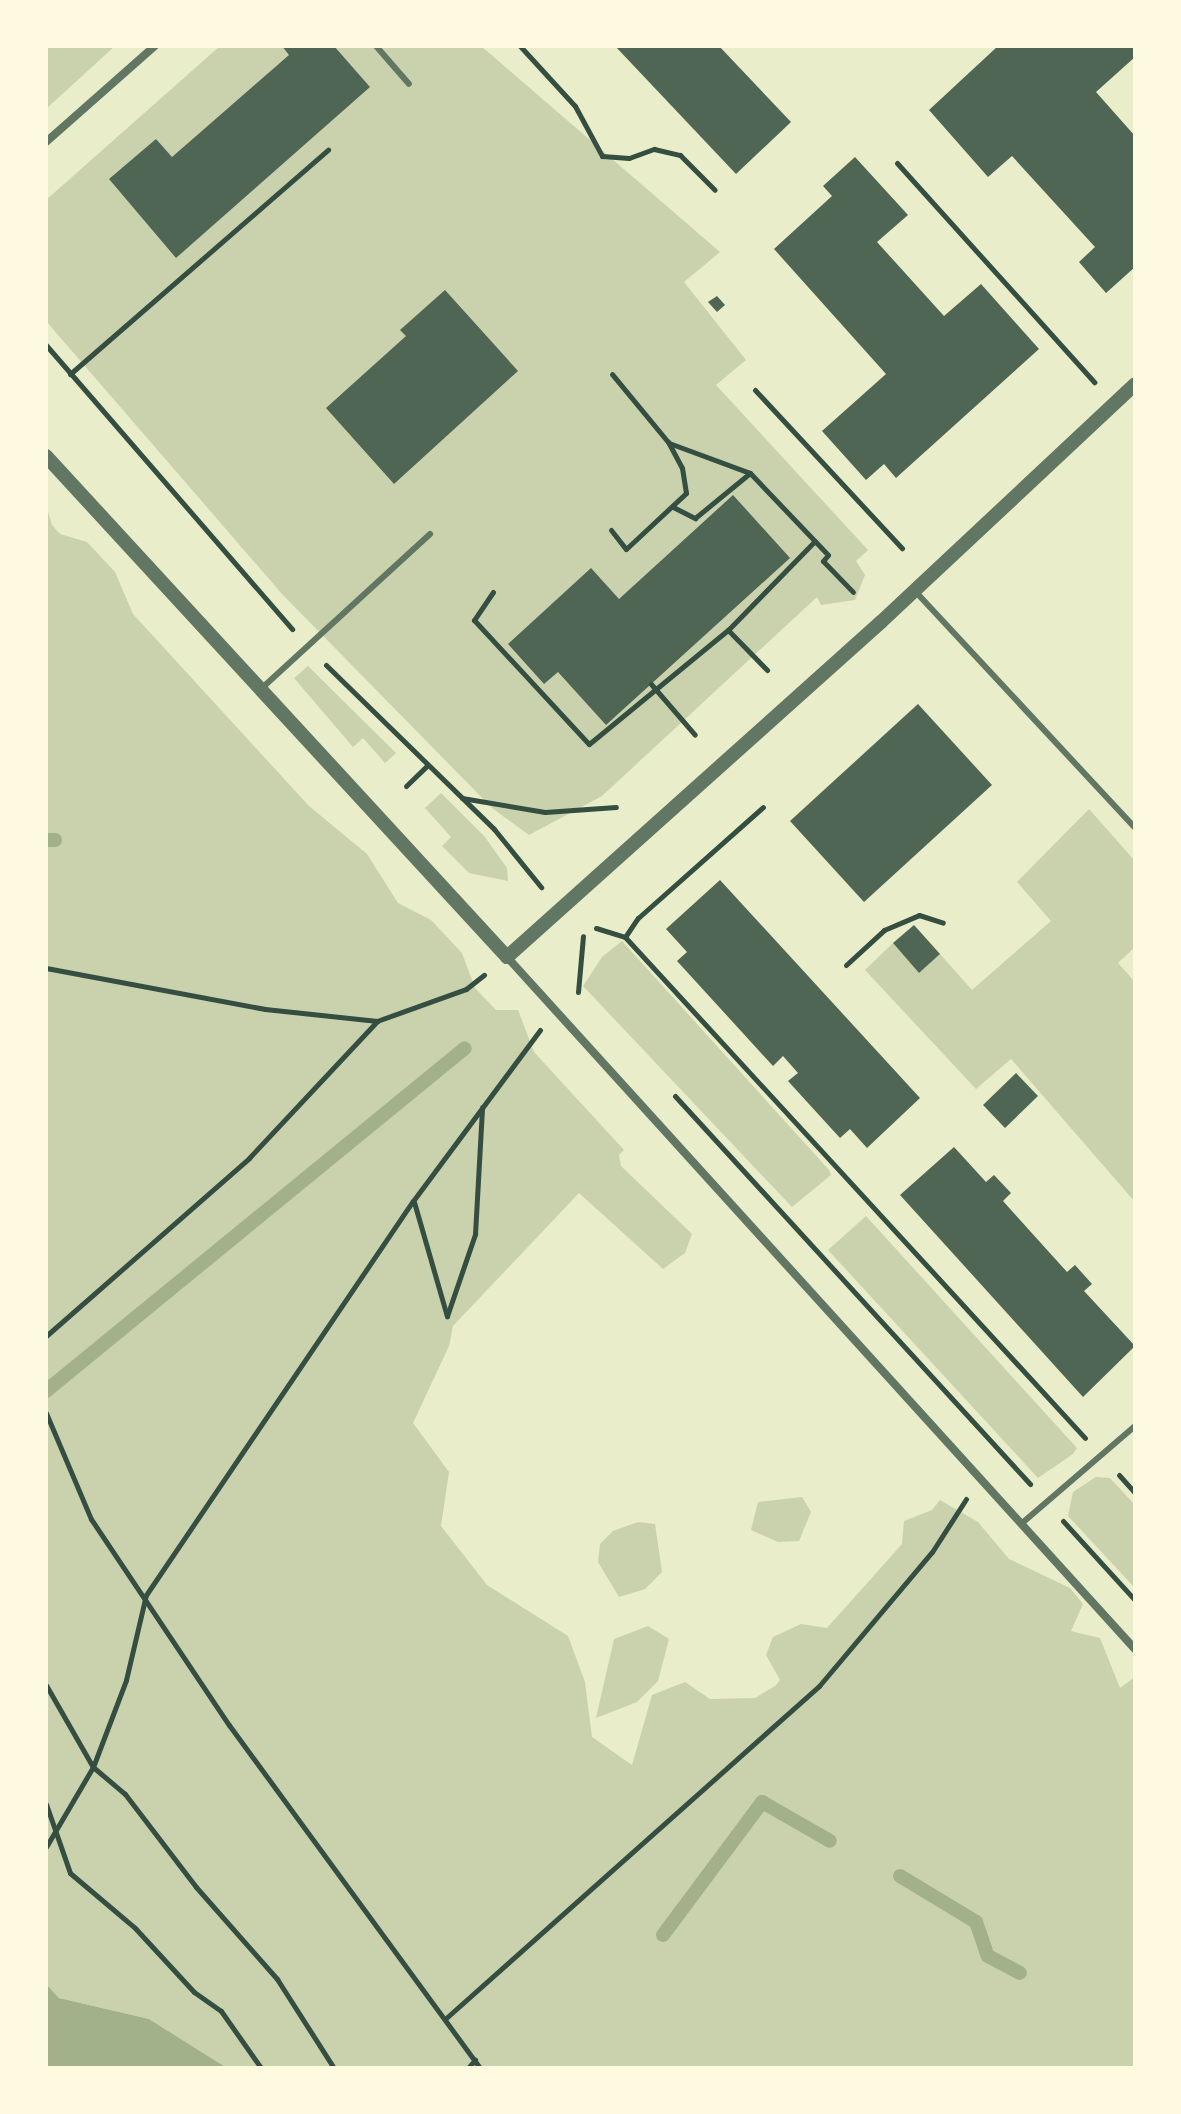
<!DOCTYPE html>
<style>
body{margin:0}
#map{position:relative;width:1181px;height:2114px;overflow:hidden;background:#e9edc9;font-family:"Fira Sans",sans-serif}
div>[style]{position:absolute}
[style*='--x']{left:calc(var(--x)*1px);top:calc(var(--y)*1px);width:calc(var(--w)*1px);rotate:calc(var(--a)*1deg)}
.green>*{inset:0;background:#cad2ad}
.water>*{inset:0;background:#a3b18a}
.stream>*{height:14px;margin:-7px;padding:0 7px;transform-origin:7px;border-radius:7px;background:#a3b18a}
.building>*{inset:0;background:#4f6655}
.path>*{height:5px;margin:-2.5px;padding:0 2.5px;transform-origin:2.5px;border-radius:2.5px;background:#344e41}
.service>*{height:6px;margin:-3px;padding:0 3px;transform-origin:3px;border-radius:3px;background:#617663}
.minor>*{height:8px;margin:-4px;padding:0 4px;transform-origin:4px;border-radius:4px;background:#617663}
.tertiary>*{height:14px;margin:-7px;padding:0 7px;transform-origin:7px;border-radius:7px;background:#617663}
span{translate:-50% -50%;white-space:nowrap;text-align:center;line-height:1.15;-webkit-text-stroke:6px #fefae0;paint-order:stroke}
.frame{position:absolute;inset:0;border:48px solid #fefae0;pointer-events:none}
</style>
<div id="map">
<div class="green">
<div style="clip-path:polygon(46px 46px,115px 46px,46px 109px)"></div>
<div style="clip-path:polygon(220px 46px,481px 46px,720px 252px,684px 282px,746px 360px,716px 385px,868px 550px,856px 561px,865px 575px,855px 600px,821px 605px,817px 597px,602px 796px,529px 835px,492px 808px,282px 594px,46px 321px,46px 200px)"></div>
<div style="clip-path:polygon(46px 505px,52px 525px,60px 534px,87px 542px,115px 572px,133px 614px,309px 806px,367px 854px,398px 903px,431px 920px,462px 953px,475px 988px,496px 1010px,518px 1010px,534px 1052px,624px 1150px,619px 1155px,621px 1166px,692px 1234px,685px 1253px,663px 1269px,579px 1193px,453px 1326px,449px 1346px,413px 1423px,449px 1472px,441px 1526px,487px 1585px,568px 1636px,585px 1682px,592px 1737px,632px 1765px,652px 1695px,685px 1682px,710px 1699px,755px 1698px,775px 1686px,780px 1680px,766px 1655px,773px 1637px,801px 1624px,827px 1628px,902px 1544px,904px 1521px,932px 1510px,940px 1500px,978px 1522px,1009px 1559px,1070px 1588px,1083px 1604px,1071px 1631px,1100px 1638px,1120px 1688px,1135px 1677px,1135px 2068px,227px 2068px,149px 2019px,59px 1998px,46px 1984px)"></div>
<div style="clip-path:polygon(308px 666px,396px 753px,385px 763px,363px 738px,353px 747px,294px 678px)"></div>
<div style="clip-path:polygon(441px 793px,485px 837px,507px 868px,508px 881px,469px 873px,442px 846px,451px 837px,425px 808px)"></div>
<div style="clip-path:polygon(1089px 809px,1135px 861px,1135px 947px,1118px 963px,1135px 982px,1135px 1202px,1011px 1059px,976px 1089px,865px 970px,893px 943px,919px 973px,940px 954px,972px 990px,1051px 921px,1017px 882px)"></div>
<div style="clip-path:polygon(622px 941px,829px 1170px,831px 1175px,792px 1207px,583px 986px,602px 957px)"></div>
<div style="clip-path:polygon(866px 1216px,1077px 1448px,1073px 1454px,1038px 1478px,828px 1250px)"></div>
<div style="clip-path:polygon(1096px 1477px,1110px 1478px,1135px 1505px,1135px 1588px,1068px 1516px,1073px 1492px)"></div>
<div style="clip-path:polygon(802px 1497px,811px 1512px,799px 1541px,778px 1542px,751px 1530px,758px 1502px)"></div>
<div style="clip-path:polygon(638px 1522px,655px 1524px,662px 1572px,645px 1589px,619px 1597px,598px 1562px,600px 1544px,613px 1531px)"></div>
<div style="clip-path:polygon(648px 1626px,669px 1639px,658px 1681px,637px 1702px,596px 1718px,614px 1639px)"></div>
</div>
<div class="water">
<div style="clip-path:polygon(46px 1984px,59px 1998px,149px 2019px,227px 2068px,46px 2068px)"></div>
</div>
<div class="stream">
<div style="--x:46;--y:840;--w:9;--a:0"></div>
<div style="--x:46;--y:1391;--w:541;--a:-39.3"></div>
<div style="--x:900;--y:1876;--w:89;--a:31.2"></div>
<div style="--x:976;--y:1922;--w:36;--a:71"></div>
<div style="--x:988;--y:1956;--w:36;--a:28"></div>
<div style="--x:663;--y:1935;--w:166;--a:-53.3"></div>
<div style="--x:762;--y:1802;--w:78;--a:29.8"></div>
</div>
<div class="building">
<div style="clip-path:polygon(282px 46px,334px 46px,370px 87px,176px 258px,109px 179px,156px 139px,172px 157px,289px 55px)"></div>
<div style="clip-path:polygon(615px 46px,719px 46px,791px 122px,736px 174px)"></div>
<div style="clip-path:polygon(998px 46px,1135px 46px,1135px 57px,1096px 92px,1135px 136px,1135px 267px,1106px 293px,1079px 262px,1095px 247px,1012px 156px,988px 177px,929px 110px)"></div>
<div style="clip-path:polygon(855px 157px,908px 215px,877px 242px,944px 316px,981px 284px,1039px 349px,896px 478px,884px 464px,866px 480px,822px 431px,886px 374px,774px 249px,832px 196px,823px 186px)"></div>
<div style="clip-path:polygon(445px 290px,518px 371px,394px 484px,326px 408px,406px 336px,400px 330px)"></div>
<div style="clip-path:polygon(717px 296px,725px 305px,717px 312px,708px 302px)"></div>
<div style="clip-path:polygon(733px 495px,790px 558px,606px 725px,558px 672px,544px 684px,508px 644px,591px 568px,619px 599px)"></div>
<div style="clip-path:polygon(918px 704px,992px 785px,864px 902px,790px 821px)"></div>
<div style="clip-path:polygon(720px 880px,920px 1098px,867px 1148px,850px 1129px,840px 1138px,788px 1081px,798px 1073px,783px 1056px,773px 1066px,677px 961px,687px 952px,666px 929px)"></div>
<div style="clip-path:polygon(914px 925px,940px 954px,919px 973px,893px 943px)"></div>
<div style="clip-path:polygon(1016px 1073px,1038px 1096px,1005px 1128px,983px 1105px)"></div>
<div style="clip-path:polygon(954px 1147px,986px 1182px,994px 1175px,1011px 1193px,1003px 1201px,1067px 1272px,1075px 1265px,1092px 1284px,1084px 1291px,1135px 1346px,1083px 1397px,900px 1195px)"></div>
</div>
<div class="path">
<div style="--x:520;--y:46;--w:81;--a:47.5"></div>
<div style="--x:575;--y:106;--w:57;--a:61.6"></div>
<div style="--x:602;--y:156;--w:27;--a:4"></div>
<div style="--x:629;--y:158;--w:27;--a:-20"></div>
<div style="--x:654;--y:149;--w:27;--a:13"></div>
<div style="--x:680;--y:155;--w:49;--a:45"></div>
<div style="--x:897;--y:163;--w:295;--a:48"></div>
<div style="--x:46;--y:345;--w:376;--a:49.1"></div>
<div style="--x:70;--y:374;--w:342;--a:-41"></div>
<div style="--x:755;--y:390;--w:216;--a:47.1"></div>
<div style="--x:669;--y:443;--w:86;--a:20.3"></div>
<div style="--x:673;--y:507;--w:25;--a:27"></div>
<div style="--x:695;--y:518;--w:71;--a:-39.3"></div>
<div style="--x:750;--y:473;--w:113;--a:46.4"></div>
<div style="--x:828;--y:555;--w:8;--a:130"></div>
<div style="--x:823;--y:561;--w:43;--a:45.9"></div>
<div style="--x:611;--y:530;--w:24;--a:52"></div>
<div style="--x:626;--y:549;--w:82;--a:-43"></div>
<div style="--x:686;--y:493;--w:25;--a:-99"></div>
<div style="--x:682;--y:468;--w:30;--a:-118"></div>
<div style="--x:668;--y:442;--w:88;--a:-129.5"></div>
<div style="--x:493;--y:592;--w:34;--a:124"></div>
<div style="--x:474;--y:620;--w:169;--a:47.2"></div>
<div style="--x:589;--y:744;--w:180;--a:-39.4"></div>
<div style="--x:728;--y:630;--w:124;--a:-45.7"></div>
<div style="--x:728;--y:630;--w:56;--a:45.7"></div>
<div style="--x:326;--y:665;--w:235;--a:44.3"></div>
<div style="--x:494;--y:829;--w:75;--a:51"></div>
<div style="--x:651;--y:684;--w:67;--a:49.2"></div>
<div style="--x:406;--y:786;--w:30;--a:-44"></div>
<div style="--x:462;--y:798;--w:84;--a:9.6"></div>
<div style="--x:545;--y:812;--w:71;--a:-4"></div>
<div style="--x:596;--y:928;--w:30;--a:17"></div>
<div style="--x:625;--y:937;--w:680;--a:47.44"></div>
<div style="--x:625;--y:937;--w:23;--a:-56"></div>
<div style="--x:638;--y:918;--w:167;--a:-41.6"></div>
<div style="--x:846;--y:965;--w:52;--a:-42.6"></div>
<div style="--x:884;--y:930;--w:38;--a:-23"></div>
<div style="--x:919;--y:915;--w:25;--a:18"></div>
<div style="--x:46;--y:968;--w:223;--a:10.6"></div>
<div style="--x:265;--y:1009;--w:113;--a:6.1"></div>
<div style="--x:377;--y:1021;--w:95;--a:-19.8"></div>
<div style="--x:466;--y:989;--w:23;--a:-38"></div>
<div style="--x:578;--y:992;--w:56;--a:-84.9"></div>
<div style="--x:675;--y:1096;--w:526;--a:47.54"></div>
<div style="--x:414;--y:1202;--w:119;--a:73.9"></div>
<div style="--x:447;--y:1316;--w:87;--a:-71.1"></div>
<div style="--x:475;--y:1234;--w:127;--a:-86.8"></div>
<div style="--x:46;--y:1336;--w:270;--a:-41.2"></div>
<div style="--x:249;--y:1158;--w:187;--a:-46.9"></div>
<div style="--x:46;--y:1413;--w:115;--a:67"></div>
<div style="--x:91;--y:1519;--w:248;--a:56.2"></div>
<div style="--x:229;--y:1725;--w:425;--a:53.8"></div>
<div style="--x:1119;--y:1475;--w:24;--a:48"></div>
<div style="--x:1063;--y:1521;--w:107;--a:47.7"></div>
<div style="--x:46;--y:1685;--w:95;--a:60.2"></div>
<div style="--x:93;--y:1767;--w:42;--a:40.2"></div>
<div style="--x:125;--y:1794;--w:117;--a:52.6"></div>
<div style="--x:196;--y:1887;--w:123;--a:48.6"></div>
<div style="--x:277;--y:1979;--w:106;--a:57.4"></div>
<div style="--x:46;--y:1804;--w:73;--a:70.8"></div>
<div style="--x:70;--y:1873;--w:85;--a:40.2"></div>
<div style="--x:135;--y:1928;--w:87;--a:47.3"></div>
<div style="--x:194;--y:1992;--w:33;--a:35"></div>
<div style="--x:221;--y:2011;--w:70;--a:54.9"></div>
<div style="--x:46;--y:1847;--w:93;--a:-59.6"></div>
<div style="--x:93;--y:1767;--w:93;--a:-69.2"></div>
<div style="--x:126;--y:1680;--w:87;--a:-76.8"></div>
<div style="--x:146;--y:1595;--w:476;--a:-55.9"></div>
<div style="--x:413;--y:1201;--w:213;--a:-53.4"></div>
<div style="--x:445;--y:2019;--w:501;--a:-41.68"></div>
<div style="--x:819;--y:1686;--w:175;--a:-49.9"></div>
<div style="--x:932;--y:1552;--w:63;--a:-57.3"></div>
<div style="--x:468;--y:2068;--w:11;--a:-49"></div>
</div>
<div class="service">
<div style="--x:376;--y:46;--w:50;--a:49"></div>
<div style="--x:914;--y:590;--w:325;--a:47.1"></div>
<div style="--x:262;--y:688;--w:228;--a:-42.5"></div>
<div style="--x:1021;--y:1524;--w:150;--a:-40.7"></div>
</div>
<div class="minor">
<div style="--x:46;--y:142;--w:145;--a:-41.4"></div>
<div style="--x:507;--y:957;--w:934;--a:47.78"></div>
</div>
<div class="tertiary">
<div style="--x:46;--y:456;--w:681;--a:47.38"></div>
<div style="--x:507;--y:957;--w:502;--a:-41.85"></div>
<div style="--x:881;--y:622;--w:348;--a:-43.1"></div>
</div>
<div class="frame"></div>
</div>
